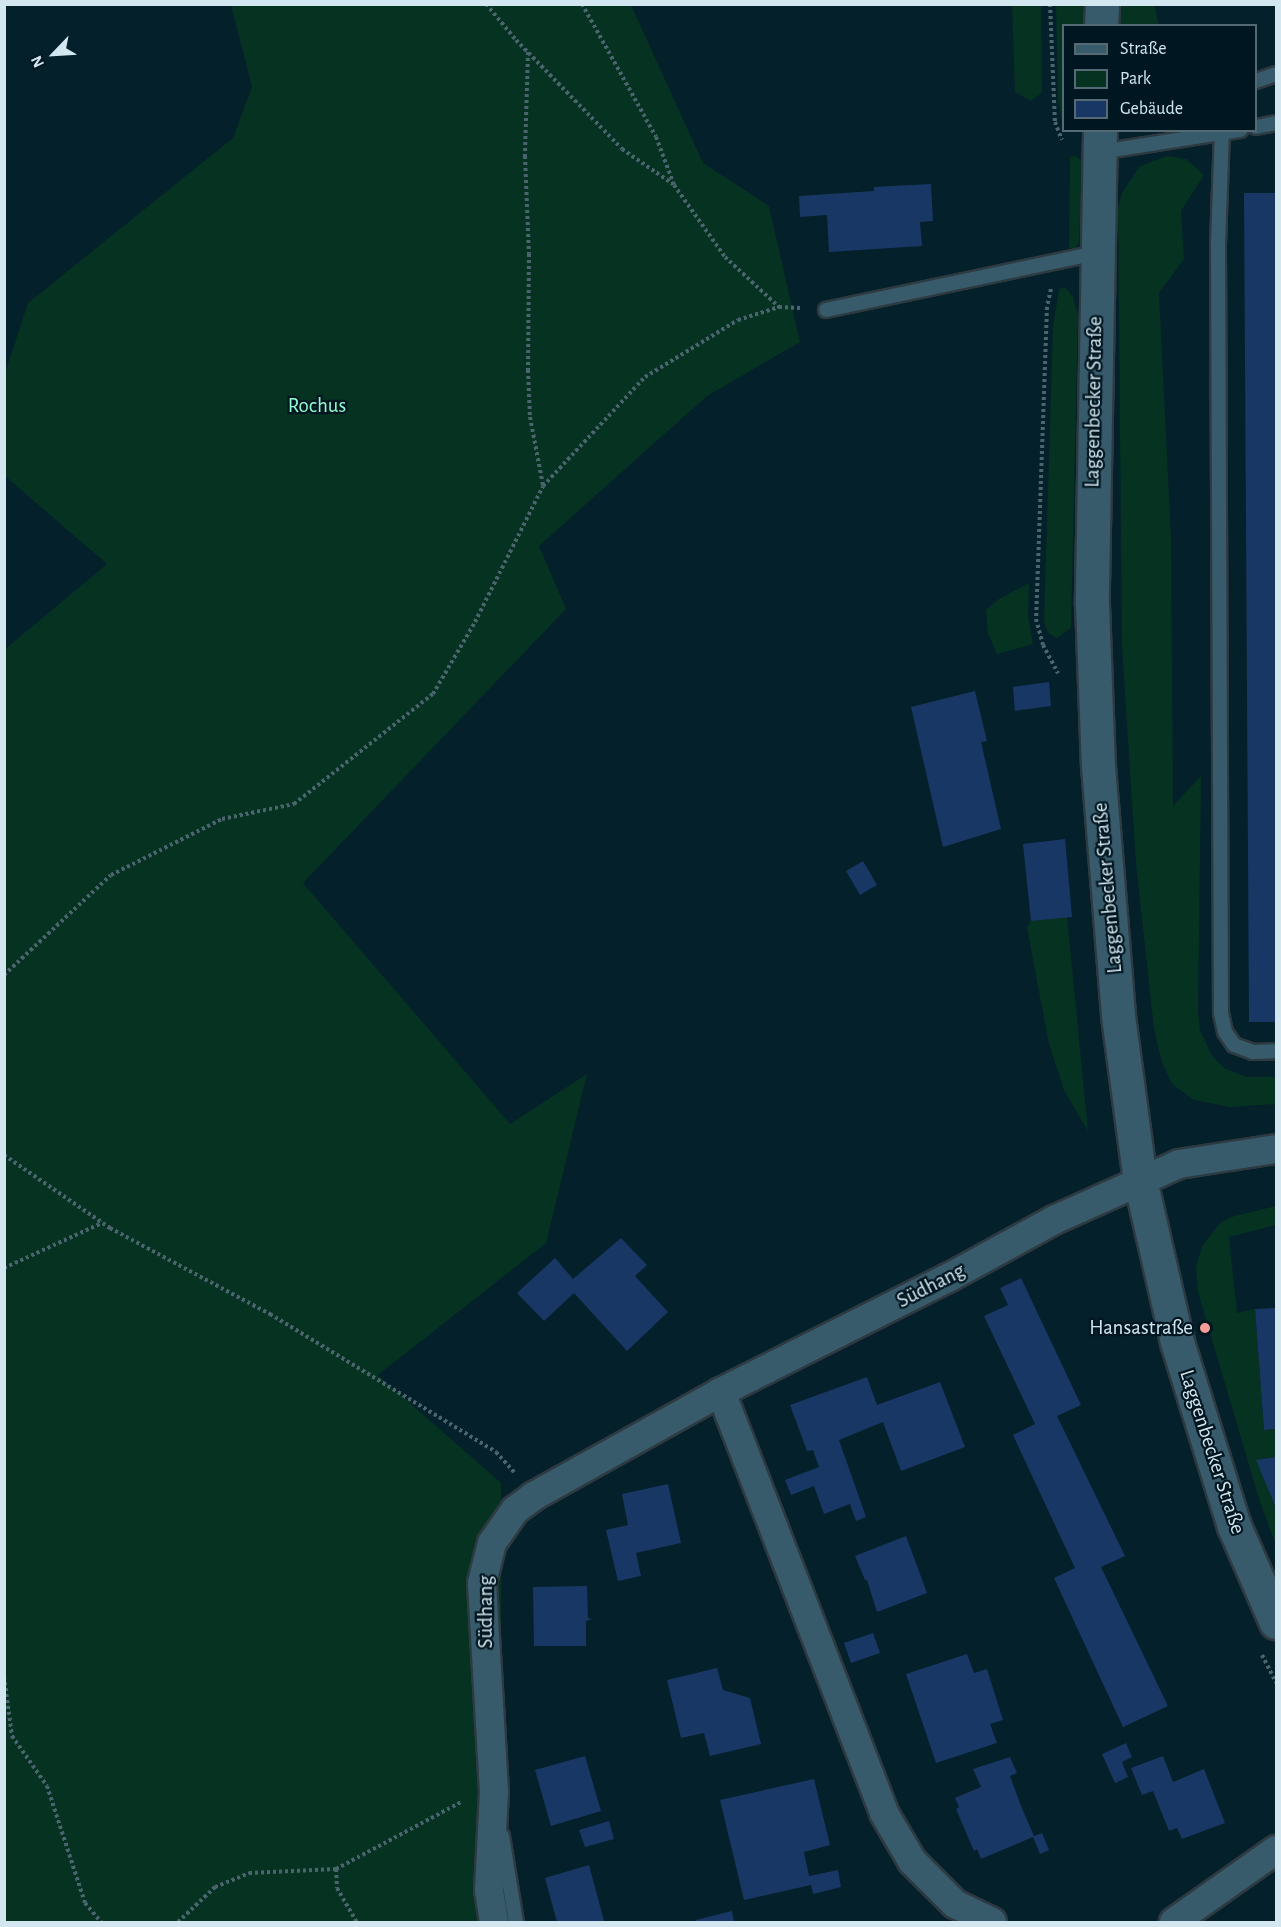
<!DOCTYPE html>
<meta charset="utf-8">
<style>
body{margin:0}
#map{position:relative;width:1281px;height:1927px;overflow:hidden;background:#04202a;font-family:"Alegreya Sans",sans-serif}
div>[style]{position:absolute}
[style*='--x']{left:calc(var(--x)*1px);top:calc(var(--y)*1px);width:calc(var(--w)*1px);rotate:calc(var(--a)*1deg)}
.green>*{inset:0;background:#063222}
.building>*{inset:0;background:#183764}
.path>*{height:4px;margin-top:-2px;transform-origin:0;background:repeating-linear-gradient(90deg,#4b656e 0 3px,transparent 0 6px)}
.roads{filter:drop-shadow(2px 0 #2e3a41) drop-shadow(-2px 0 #2e3a41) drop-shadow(0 2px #2e3a41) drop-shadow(0 -2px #2e3a41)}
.service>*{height:14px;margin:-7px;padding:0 7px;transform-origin:7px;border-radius:7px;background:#375b6b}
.minor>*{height:28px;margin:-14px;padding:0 14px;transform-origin:14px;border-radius:14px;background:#375b6b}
.tertiary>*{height:33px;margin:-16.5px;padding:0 16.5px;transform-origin:16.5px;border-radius:16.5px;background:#375b6b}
.dots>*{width:16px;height:16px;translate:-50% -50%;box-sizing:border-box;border:3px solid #001621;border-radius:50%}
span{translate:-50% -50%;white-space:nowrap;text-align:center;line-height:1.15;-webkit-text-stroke:4.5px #001621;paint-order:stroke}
.street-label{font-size:21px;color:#d3e7f0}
.park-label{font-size:21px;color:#90facc}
.poi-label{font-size:21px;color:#d3e7f0}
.right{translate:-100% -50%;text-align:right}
.frame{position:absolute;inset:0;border:6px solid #d3e7f0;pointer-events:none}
.legend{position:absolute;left:1062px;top:24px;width:195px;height:108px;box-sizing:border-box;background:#001621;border:2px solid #546a74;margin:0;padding:8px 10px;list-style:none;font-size:18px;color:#d3e7f0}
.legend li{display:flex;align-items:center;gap:12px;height:30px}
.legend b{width:30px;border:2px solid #546a74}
.north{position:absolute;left:24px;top:24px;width:60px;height:60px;-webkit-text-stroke:4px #001621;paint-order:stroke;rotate:245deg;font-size:16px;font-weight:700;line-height:24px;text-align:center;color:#d3e7f0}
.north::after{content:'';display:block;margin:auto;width:21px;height:27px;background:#d3e7f0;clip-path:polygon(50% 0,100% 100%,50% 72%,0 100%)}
</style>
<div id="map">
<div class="green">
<div style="clip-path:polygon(231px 5px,631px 5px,703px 163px,769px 206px,800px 342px,707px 396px,539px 546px,566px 609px,303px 883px,510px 1124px,587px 1074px,546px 1243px,378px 1375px,501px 1483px,502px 1922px,5px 1922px,4px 650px,107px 564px,5px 476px,5px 373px,28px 303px,233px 138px,252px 87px)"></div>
<div style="clip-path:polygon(1012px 5px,1041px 5px,1042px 92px,1031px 101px,1015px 92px)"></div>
<div style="clip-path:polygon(1056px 5px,1087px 5px,1087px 25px,1064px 26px,1063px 128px,1058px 99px)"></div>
<div style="clip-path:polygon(1119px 5px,1154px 5px,1159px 25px,1119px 25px)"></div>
<div style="clip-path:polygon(1075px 156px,1082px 161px,1079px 243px,1075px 248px,1069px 248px,1070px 157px)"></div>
<div style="clip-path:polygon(1166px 156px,1186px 159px,1204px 175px,1181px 211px,1184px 259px,1159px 293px,1171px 538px,1173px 806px,1201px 776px,1198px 1013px,1200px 1030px,1212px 1056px,1224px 1068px,1247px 1077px,1276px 1077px,1276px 1104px,1230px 1107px,1194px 1100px,1172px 1084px,1162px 1063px,1154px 1029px,1136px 864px,1122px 647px,1118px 208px,1122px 193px,1139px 167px)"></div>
<div style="clip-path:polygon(1065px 287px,1073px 297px,1078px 315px,1071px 628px,1057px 638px,1048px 633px,1044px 622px,1053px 327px,1059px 289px)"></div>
<div style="clip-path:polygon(1029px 583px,1028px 616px,1033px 644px,997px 654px,988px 633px,986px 610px,999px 599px)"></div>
<div style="clip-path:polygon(1067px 917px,1088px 1131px,1064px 1090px,1049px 1044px,1027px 928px,1031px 921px)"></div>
<div style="clip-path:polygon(1276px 1206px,1276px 1225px,1229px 1237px,1237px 1313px,1255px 1309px,1264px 1430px,1276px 1429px,1276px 1457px,1257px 1460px,1276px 1508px,1276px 1545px,1259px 1499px,1198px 1292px,1196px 1265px,1203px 1245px,1220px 1223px,1231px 1217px)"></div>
</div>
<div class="building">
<div style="clip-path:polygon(931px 184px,933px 221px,920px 222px,922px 246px,829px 252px,827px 215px,800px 217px,799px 196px,874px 191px,874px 187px)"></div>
<div style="clip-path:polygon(1244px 193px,1276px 193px,1276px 1022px,1249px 1022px)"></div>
<div style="clip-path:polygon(1049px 682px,1051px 706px,1015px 711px,1013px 687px)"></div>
<div style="clip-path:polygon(975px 691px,987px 741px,981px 742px,1001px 829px,943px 847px,911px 707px)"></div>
<div style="clip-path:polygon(1065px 839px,1072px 917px,1031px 921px,1023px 844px)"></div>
<div style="clip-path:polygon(863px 861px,877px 885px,860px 895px,846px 871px)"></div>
<div style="clip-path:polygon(621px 1238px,647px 1265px,635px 1276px,668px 1312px,627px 1351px,574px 1293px,544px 1321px,517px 1293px,555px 1258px,573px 1279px)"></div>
<div style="clip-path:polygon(1021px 1278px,1081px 1405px,1057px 1416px,1125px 1556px,1101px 1567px,1168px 1706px,1123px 1727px,1054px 1578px,1075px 1568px,1013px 1435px,1035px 1424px,984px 1316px,1008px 1305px,1000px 1288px)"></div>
<div style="clip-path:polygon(1276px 1308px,1276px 1429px,1264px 1430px,1255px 1309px)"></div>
<div style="clip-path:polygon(867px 1377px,877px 1405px,940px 1382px,965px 1447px,901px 1471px,883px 1422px,839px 1440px,866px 1517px,856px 1521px,850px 1504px,824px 1514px,814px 1486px,791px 1495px,785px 1480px,819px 1467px,813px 1450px,807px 1451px,790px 1405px)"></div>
<div style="clip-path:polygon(1276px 1457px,1276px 1508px,1256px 1460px)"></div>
<div style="clip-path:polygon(668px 1484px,681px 1543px,636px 1553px,641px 1576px,618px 1581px,606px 1530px,628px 1525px,622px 1494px)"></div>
<div style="clip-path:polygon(906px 1536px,927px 1593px,877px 1612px,867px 1580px,865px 1580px,855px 1556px)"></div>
<div style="clip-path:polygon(587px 1586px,588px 1618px,592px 1619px,586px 1621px,586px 1646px,534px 1646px,533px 1587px)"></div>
<div style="clip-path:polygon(873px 1633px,880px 1653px,851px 1663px,844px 1643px)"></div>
<div style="clip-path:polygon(967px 1654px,974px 1673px,987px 1669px,1003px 1720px,990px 1724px,997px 1743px,936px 1763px,906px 1674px)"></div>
<div style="clip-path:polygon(717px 1668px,723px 1690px,750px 1698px,761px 1744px,710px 1756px,704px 1733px,681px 1738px,667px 1680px)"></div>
<div style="clip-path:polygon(1126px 1743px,1132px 1757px,1122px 1762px,1128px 1777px,1115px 1783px,1102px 1754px)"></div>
<div style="clip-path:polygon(585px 1756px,601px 1811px,551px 1826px,535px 1770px)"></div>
<div style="clip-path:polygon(1163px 1756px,1173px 1782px,1204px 1769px,1225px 1823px,1182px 1839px,1177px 1828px,1169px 1831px,1153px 1791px,1142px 1795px,1131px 1768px)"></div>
<div style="clip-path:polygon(1010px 1757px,1017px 1773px,1010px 1776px,1021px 1806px,1034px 1836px,1042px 1833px,1049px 1850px,1040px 1854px,1033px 1837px,981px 1859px,977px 1849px,974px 1851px,956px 1809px,959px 1807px,955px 1798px,981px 1787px,973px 1769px)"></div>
<div style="clip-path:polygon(814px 1779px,830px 1845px,804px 1852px,809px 1876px,838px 1870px,841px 1887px,813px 1894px,811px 1885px,744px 1900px,720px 1800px)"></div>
<div style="clip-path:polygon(609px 1821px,614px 1839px,585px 1847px,579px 1830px)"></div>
<div style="clip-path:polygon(589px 1865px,604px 1921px,557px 1922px,545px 1878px)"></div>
<div style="clip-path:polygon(732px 1911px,734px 1922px,696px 1922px,696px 1920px)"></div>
</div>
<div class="path">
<div style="--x:486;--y:4;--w:47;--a:50.2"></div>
<div style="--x:516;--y:40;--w:152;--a:45.8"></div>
<div style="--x:622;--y:149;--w:62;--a:34.5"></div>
<div style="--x:582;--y:4;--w:152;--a:60.9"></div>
<div style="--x:656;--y:137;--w:51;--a:69.4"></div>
<div style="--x:674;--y:185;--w:88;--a:54.7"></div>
<div style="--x:725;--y:257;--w:74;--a:42.8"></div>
<div style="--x:779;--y:307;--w:21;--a:3"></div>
<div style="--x:1050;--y:4;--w:118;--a:87.6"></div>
<div style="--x:1055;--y:122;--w:19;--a:69"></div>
<div style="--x:528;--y:52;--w:104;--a:91.7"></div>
<div style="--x:525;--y:156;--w:98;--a:87.7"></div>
<div style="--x:529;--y:254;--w:116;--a:90.5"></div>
<div style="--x:528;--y:370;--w:47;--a:87.6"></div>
<div style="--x:530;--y:417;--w:69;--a:79.2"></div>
<div style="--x:1051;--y:289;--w:18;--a:103"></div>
<div style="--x:1047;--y:307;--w:312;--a:92"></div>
<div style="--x:1036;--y:619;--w:27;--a:75"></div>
<div style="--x:1043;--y:645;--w:32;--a:62"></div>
<div style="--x:4;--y:975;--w:146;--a:-43.1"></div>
<div style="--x:111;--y:875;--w:124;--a:-26.8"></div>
<div style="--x:222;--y:819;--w:74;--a:-11.8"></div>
<div style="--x:294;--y:804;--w:177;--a:-38.4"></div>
<div style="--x:433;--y:694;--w:83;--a:-59.7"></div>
<div style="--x:475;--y:622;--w:152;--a:-63.4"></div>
<div style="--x:543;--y:486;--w:149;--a:-46.9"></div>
<div style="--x:645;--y:377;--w:109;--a:-31.5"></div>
<div style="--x:738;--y:320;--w:43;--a:-17.6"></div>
<div style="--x:4;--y:1155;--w:129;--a:34.6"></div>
<div style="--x:110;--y:1228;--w:182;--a:28.3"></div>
<div style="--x:270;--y:1314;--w:265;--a:31.4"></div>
<div style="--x:496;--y:1452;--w:27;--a:48"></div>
<div style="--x:4;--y:1268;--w:108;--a:-24.7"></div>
<div style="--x:1262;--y:1655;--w:31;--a:63"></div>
<div style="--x:4;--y:1676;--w:61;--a:82.4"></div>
<div style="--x:12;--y:1736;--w:61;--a:55"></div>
<div style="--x:47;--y:1786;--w:123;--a:72"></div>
<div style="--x:85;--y:1903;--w:25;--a:50"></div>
<div style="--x:336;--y:1869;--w:19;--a:87"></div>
<div style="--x:337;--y:1888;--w:39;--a:60"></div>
<div style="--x:178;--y:1922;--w:51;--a:-43.4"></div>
<div style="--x:215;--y:1887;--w:37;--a:-22"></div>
<div style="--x:249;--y:1873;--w:87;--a:-2.6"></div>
<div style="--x:336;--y:1869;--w:142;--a:-28.2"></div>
</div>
<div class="roads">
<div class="service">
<div style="--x:1256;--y:81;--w:21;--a:-19"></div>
<div style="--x:1256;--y:127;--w:20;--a:-11"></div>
<div style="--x:1222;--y:130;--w:112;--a:92"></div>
<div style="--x:1218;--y:242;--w:771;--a:89.78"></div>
<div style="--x:1221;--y:1013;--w:19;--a:78"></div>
<div style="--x:1225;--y:1032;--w:16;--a:55"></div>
<div style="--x:1234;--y:1045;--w:20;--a:20"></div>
<div style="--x:1253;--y:1052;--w:23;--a:-2"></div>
<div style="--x:1100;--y:152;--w:142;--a:-8.9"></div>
<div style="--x:826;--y:310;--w:276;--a:-11.9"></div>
<div style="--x:502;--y:1836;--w:87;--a:80.8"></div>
</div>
<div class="minor">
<div style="--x:721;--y:1392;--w:451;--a:68.8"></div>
<div style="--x:884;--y:1813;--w:56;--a:59.7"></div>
<div style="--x:912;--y:1861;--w:61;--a:45"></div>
<div style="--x:955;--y:1904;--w:41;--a:25.9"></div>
<div style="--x:494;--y:1922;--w:32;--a:-99"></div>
<div style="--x:489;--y:1890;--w:98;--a:-87.1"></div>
<div style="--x:494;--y:1792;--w:209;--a:-93.3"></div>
<div style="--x:482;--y:1583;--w:41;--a:-76"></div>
<div style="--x:492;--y:1543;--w:40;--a:-55.1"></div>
<div style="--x:515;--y:1510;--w:24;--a:-36"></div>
<div style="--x:534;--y:1496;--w:214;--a:-29.1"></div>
<div style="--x:721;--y:1392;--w:254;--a:-26.7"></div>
<div style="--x:948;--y:1278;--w:121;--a:-28.7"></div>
<div style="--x:1054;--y:1220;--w:137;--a:-24.1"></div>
<div style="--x:1179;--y:1164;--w:98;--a:-8.8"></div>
<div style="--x:1174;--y:1922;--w:125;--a:-35.2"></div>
</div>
<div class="tertiary">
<div style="--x:1101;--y:26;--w:22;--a:-87"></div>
<div style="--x:1100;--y:130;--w:474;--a:91"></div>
<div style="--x:1092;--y:604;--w:162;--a:87.9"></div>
<div style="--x:1098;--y:766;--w:251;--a:85.4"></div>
<div style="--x:1118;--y:1016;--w:165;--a:82.4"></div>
<div style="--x:1140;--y:1180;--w:166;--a:77.1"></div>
<div style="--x:1177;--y:1342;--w:193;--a:72.8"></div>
<div style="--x:1234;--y:1526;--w:105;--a:66.4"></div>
</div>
</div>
<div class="dots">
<div style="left:1205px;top:1328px;background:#f59c96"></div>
</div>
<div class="street-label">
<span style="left:1094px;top:402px;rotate:-89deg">Laggenbecker Straße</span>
<span style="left:1108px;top:888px;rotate:-95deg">Laggenbecker Straße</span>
<span style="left:931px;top:1286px;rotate:-27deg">Südhang</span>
<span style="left:1212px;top:1452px;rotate:72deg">Laggenbecker Straße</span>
<span style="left:486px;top:1612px;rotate:-90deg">Südhang</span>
</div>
<div class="park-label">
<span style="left:317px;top:406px">Rochus</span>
</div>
<div class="poi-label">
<span class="right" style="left:1193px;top:1328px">Hansastraße</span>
</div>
<div class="frame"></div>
<ul class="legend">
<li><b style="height:8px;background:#375b6b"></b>Straße</li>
<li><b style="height:16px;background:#063222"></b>Park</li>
<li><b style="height:16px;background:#183764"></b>Gebäude</li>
</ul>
<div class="north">N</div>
</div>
